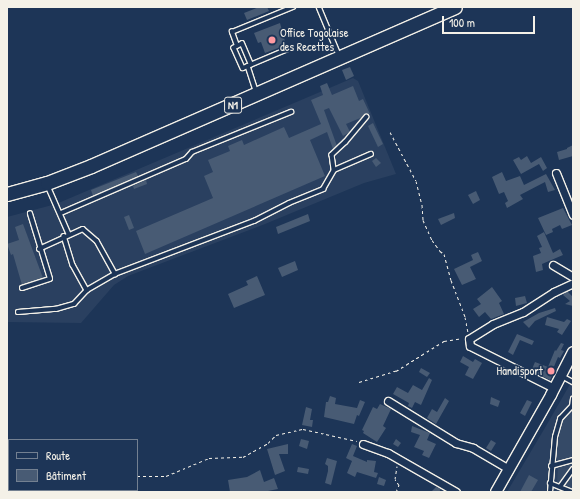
<!DOCTYPE html>
<meta charset="utf-8">
<style>
body{margin:0}
#map{position:relative;width:580px;height:499px;overflow:hidden;background:#1d3557;font-family:"Patrick Hand",sans-serif}
div>[style]{position:absolute}
[style*='--x']{left:calc(var(--x)*1px);top:calc(var(--y)*1px);width:calc(var(--w)*1px);rotate:calc(var(--a)*1deg)}
.built>*{inset:0;background:#2a4060}
.green>*{inset:0;background:#354a67}
.building>*{inset:0;background:#485b74}
.path>*{height:1px;margin-top:-0.5px;transform-origin:0;background:repeating-linear-gradient(90deg,#f4f1e8 0 3px,transparent 0 6px)}
.roads{filter:drop-shadow(1px 0 #f4f1e8) drop-shadow(-1px 0 #f4f1e8) drop-shadow(0 1px #f4f1e8) drop-shadow(0 -1px #f4f1e8)}
.lane>*{height:3.5px;margin:-1.75px;padding:0 1.75px;transform-origin:1.75px;border-radius:1.75px;background:#1d3557}
.street>*{height:7px;margin:-3.5px;padding:0 3.5px;transform-origin:3.5px;border-radius:3.5px;background:#1d3557}
.secondary>*{height:10px;margin:-5px;padding:0 5px;transform-origin:5px;border-radius:5px;background:#1d3557}
.highway>*{height:13px;margin:-6.5px;padding:0 6.5px;transform-origin:6.5px;border-radius:6.5px;background:#1d3557}
.dots>*{width:11px;height:11px;translate:-50% -50%;box-sizing:border-box;border:2px solid #1d3557;border-radius:50%}
span{translate:-50% -50%;white-space:nowrap;text-align:center;line-height:1.15;-webkit-text-stroke:3.5px #1d3557;paint-order:stroke}
.shield-label span{padding:1px 3px;background:#1d3557;border:1px solid;border-radius:3px;-webkit-text-stroke-width:0}
.shield-label{font-size:11px;color:#f4f1e8;font-weight:700}
.poi-label{font-size:12px;color:#f4f1e8}
.left{translate:0 -50%;text-align:left}
.right{translate:-100% -50%;text-align:right}
.frame{position:absolute;inset:0;border:8px solid #f4f1e8;pointer-events:none}
.legend{position:absolute;left:8px;top:439px;width:130px;height:52px;box-sizing:border-box;background:#1d3557;border:1px solid #738091;margin:0;padding:5px 7px;list-style:none;font-size:12px;color:#f4f1e8}
.legend li{display:flex;align-items:center;gap:8px;height:20px}
.legend b{width:20px;border:1px solid #738091}
.scale{position:absolute;left:442px;top:16px;width:93px;height:18px;box-sizing:border-box;border:2px solid #f4f1e8;border-top:0;padding-left:5px;font-size:12px;line-height:14px;white-space:nowrap;color:#f4f1e8;-webkit-text-stroke:3px #1d3557;paint-order:stroke}
</style>
<div id="map">
<div class="built">
<div style="clip-path:polygon(353px 78px,358px 81px,396px 174px,364px 183px,265px 224px,128px 276px,114px 285px,81px 323px,7px 322px,7px 217px,56px 204px)"></div>
<div style="clip-path:polygon(573px 379px,573px 492px,507px 492px,546px 426px)"></div>
</div>
<div class="green">
<div style="clip-path:polygon(573px 408px,573px 490px,557px 484px,558px 468px,555px 464px,558px 437px,562px 423px,565px 416px)"></div>
</div>
<div class="building">
<div style="clip-path:polygon(259px 7px,267px 7px,269px 11px,247px 20px,244px 13px)"></div>
<div style="clip-path:polygon(280px 23px,286px 45px,265px 53px,261px 42px,258px 43px,254px 33px)"></div>
<div style="clip-path:polygon(350px 67px,354px 76px,346px 80px,342px 70px)"></div>
<div style="clip-path:polygon(327px 83px,332px 95px,353px 86px,359px 101px,363px 99px,370px 114px,346px 124px,350px 132px,343px 136px,329px 108px,324px 110px,337px 146px,333px 149px,327px 132px,310px 140px,325px 176px,145px 254px,136px 231px,213px 198px,204px 176px,213px 172px,208px 160px,230px 151px,228px 146px,242px 140px,244px 145px,284px 127px,289px 138px,321px 124px,311px 100px,323px 95px,320px 86px)"></div>
<div style="clip-path:polygon(373px 123px,383px 144px,378px 147px,368px 126px)"></div>
<div style="clip-path:polygon(573px 145px,573px 156px,559px 160px,557px 152px,567px 149px,567px 148px)"></div>
<div style="clip-path:polygon(527px 156px,531px 163px,541px 157px,547px 168px,543px 171px,539px 164px,521px 174px,513px 160px,519px 157px,521px 160px)"></div>
<div style="clip-path:polygon(376px 158px,381px 163px,376px 167px,372px 161px)"></div>
<div style="clip-path:polygon(136px 172px,138px 176px,93px 196px,91px 190px)"></div>
<div style="clip-path:polygon(502px 172px,506px 181px,520px 176px,524px 185px,546px 174px,555px 190px,548px 192px,545px 182px,520px 195px,523px 199px,507px 208px,505px 203px,508px 201px,504px 192px,499px 194px,492px 177px)"></div>
<div style="clip-path:polygon(146px 180px,147px 184px,134px 189px,133px 186px)"></div>
<div style="clip-path:polygon(476px 191px,480px 200px,473px 204px,468px 195px)"></div>
<div style="clip-path:polygon(563px 208px,572px 225px,562px 229px,560px 225px,552px 229px,553px 232px,546px 235px,538px 218px)"></div>
<div style="clip-path:polygon(454px 213px,455px 218px,441px 225px,438px 219px)"></div>
<div style="clip-path:polygon(308px 214px,310px 221px,278px 234px,276px 227px)"></div>
<div style="clip-path:polygon(129px 215px,134px 228px,129px 230px,124px 217px)"></div>
<div style="clip-path:polygon(23px 224px,43px 278px,22px 285px,13px 254px,11px 255px,7px 244px,19px 240px,15px 227px)"></div>
<div style="clip-path:polygon(544px 232px,553px 253px,560px 249px,563px 255px,542px 264px,543px 270px,536px 272px,533px 256px,541px 253px,539px 248px,542px 247px,537px 236px)"></div>
<div style="clip-path:polygon(478px 252px,482px 261px,470px 267px,476px 279px,462px 285px,454px 269px,473px 260px,471px 255px)"></div>
<div style="clip-path:polygon(295px 261px,298px 270px,282px 277px,278px 268px)"></div>
<div style="clip-path:polygon(257px 276px,265px 295px,234px 308px,228px 294px,248px 285px,246px 281px)"></div>
<div style="clip-path:polygon(492px 287px,502px 301px,499px 303px,504px 314px,491px 319px,485px 312px,479px 317px,473px 309px,481px 304px,477px 299px)"></div>
<div style="clip-path:polygon(567px 291px,573px 297px,573px 306px,565px 304px,570px 301px,563px 295px)"></div>
<div style="clip-path:polygon(525px 296px,527px 303px,516px 306px,515px 298px)"></div>
<div style="clip-path:polygon(555px 308px,556px 311px,535px 321px,529px 328px,523px 322px,539px 313px)"></div>
<div style="clip-path:polygon(547px 317px,564px 322px,567px 319px,571px 321px,562px 335px,557px 332px,559px 329px,545px 325px)"></div>
<div style="clip-path:polygon(517px 334px,534px 341px,532px 345px,520px 340px,513px 355px,508px 352px)"></div>
<div style="clip-path:polygon(561px 343px,564px 344px,561px 350px,564px 351px,560px 358px,558px 357px,553px 369px,555px 370px,550px 380px,538px 374px,538px 372px,532px 369px,535px 362px,548px 367px,555px 350px,556px 351px)"></div>
<div style="clip-path:polygon(463px 356px,473px 362px,475px 359px,482px 363px,473px 379px,465px 375px,469px 367px,460px 362px)"></div>
<div style="clip-path:polygon(421px 368px,430px 373px,427px 377px,419px 372px)"></div>
<div style="clip-path:polygon(429px 378px,432px 380px,421px 405px,415px 402px,412px 408px,408px 406px,409px 403px,393px 394px,397px 387px,408px 393px,413px 385px,422px 390px)"></div>
<div style="clip-path:polygon(330px 396px,336px 398px,335px 404px,357px 408px,360px 400px,365px 402px,359px 416px,357px 415px,354px 424px,324px 417px,326px 402px,328px 402px)"></div>
<div style="clip-path:polygon(491px 397px,500px 401px,498px 407px,490px 404px)"></div>
<div style="clip-path:polygon(445px 398px,449px 401px,436px 424px,427px 418px,432px 409px,437px 412px)"></div>
<div style="clip-path:polygon(527px 400px,532px 402px,525px 416px,520px 413px)"></div>
<div style="clip-path:polygon(380px 404px,391px 409px,383px 426px,386px 428px,377px 442px,363px 433px,364px 431px,362px 430px,373px 407px,377px 409px)"></div>
<div style="clip-path:polygon(306px 407px,312px 409px,310px 420px,313px 420px,312px 427px,302px 425px)"></div>
<div style="clip-path:polygon(412px 426px,430px 433px,427px 440px,436px 444px,429px 458px,422px 455px,424px 451px,414px 447px,420px 435px,411px 432px)"></div>
<div style="clip-path:polygon(301px 439px,309px 441px,307px 449px,299px 446px)"></div>
<div style="clip-path:polygon(396px 439px,401px 443px,398px 447px,393px 444px)"></div>
<div style="clip-path:polygon(491px 440px,496px 443px,491px 451px,486px 448px)"></div>
<div style="clip-path:polygon(288px 444px,288px 454px,279px 454px,285px 471px,275px 475px,267px 449px)"></div>
<div style="clip-path:polygon(352px 444px,357px 446px,353px 456px,367px 462px,367px 460px,376px 461px,374px 472px,378px 473px,376px 478px,357px 472px,355px 477px,347px 473px,352px 461px,346px 458px)"></div>
<div style="clip-path:polygon(327px 458px,337px 461px,331px 485px,325px 483px,328px 471px,328px 466px,325px 464px)"></div>
<div style="clip-path:polygon(298px 467px,309px 469px,308px 474px,297px 472px)"></div>
<div style="clip-path:polygon(260px 470px,264px 482px,274px 478px,278px 489px,263px 492px,230px 492px,228px 480px,247px 477px)"></div>
<div style="clip-path:polygon(529px 475px,538px 480px,531px 492px,520px 492px)"></div>
<div style="clip-path:polygon(379px 477px,386px 480px,384px 486px,377px 484px)"></div>
<div style="clip-path:polygon(436px 487px,441px 489px,439px 492px,431px 492px)"></div>
</div>
<div class="path">
<div style="--x:390;--y:132;--w:55;--a:62"></div>
<div style="--x:416;--y:181;--w:25;--a:76"></div>
<div style="--x:422;--y:205;--w:15;--a:86"></div>
<div style="--x:423;--y:220;--w:22;--a:66"></div>
<div style="--x:432;--y:240;--w:14;--a:54"></div>
<div style="--x:440;--y:251;--w:5;--a:37"></div>
<div style="--x:444;--y:254;--w:27;--a:75"></div>
<div style="--x:451;--y:280;--w:40;--a:69"></div>
<div style="--x:465;--y:317;--w:15;--a:79"></div>
<div style="--x:359;--y:382;--w:39;--a:-17"></div>
<div style="--x:396;--y:371;--w:57;--a:-32"></div>
<div style="--x:444;--y:341;--w:18;--a:-9"></div>
<div style="--x:137;--y:476;--w:29;--a:0"></div>
<div style="--x:166;--y:476;--w:47;--a:-22.7"></div>
<div style="--x:209;--y:458;--w:34;--a:-2"></div>
<div style="--x:243;--y:457;--w:29;--a:-29"></div>
<div style="--x:268;--y:443;--w:11;--a:-45"></div>
<div style="--x:276;--y:435;--w:28;--a:-13"></div>
<div style="--x:303;--y:429;--w:55;--a:12.5"></div>
<div style="--x:110;--y:492;--w:4;--a:-34"></div>
<div style="--x:396;--y:492;--w:8;--a:-67"></div>
<div style="--x:399;--y:485;--w:7;--a:-124"></div>
<div style="--x:395;--y:479;--w:13;--a:-81"></div>
</div>
<div class="roads">
<div class="lane">
<div style="--x:319;--y:7;--w:52;--a:67.4"></div>
<div style="--x:237;--y:46;--w:15;--a:-110"></div>
<div style="--x:232;--y:32;--w:66;--a:-22.3"></div>
<div style="--x:251;--y:65;--w:23;--a:-113"></div>
<div style="--x:242;--y:44;--w:9;--a:153"></div>
<div style="--x:234;--y:48;--w:22;--a:66"></div>
<div style="--x:243;--y:68;--w:49;--a:-22.9"></div>
<div style="--x:248;--y:66;--w:25;--a:72"></div>
<div style="--x:367;--y:117;--w:33;--a:130"></div>
<div style="--x:346;--y:142;--w:19;--a:137"></div>
<div style="--x:332;--y:155;--w:15;--a:82"></div>
<div style="--x:334;--y:170;--w:40;--a:-23.4"></div>
<div style="--x:48;--y:186;--w:52;--a:66.4"></div>
<div style="--x:61;--y:213;--w:136;--a:-23.4"></div>
<div style="--x:186;--y:159;--w:9;--a:-49"></div>
<div style="--x:192;--y:152;--w:107;--a:-22"></div>
<div style="--x:64;--y:236;--w:30;--a:73"></div>
<div style="--x:73;--y:265;--w:29;--a:61"></div>
<div style="--x:39;--y:249;--w:48;--a:-24.4"></div>
<div style="--x:83;--y:229;--w:18;--a:41"></div>
<div style="--x:97;--y:241;--w:38;--a:61"></div>
<div style="--x:22;--y:288;--w:29;--a:-18"></div>
<div style="--x:50;--y:279;--w:68;--a:-107.1"></div>
<div style="--x:18;--y:312;--w:38;--a:-5"></div>
<div style="--x:56;--y:309;--w:19;--a:-16"></div>
<div style="--x:74;--y:304;--w:19;--a:-47"></div>
<div style="--x:87;--y:290;--w:32;--a:-30"></div>
<div style="--x:115;--y:274;--w:149;--a:-20.9"></div>
<div style="--x:254;--y:221;--w:39;--a:-27"></div>
<div style="--x:289;--y:203;--w:37;--a:-22"></div>
<div style="--x:323;--y:189;--w:22;--a:-60"></div>
<div style="--x:562;--y:376;--w:13;--a:29"></div>
<div style="--x:572;--y:407;--w:8;--a:-83"></div>
<div style="--x:551;--y:466;--w:23;--a:-15"></div>
<div style="--x:550;--y:483;--w:24;--a:22"></div>
<div style="--x:560;--y:487;--w:22;--a:-54"></div>
<div style="--x:550;--y:492;--w:55;--a:-84.8"></div>
<div style="--x:555;--y:437;--w:19;--a:-74"></div>
<div style="--x:560;--y:419;--w:19;--a:-47"></div>
</div>
<div class="street">
<div style="--x:556;--y:173;--w:45;--a:68"></div>
<div style="--x:553;--y:265;--w:23;--a:31"></div>
<div style="--x:554;--y:388;--w:94;--a:-153.4"></div>
<div style="--x:470;--y:346;--w:7;--a:-98"></div>
<div style="--x:469;--y:339;--w:28;--a:-32"></div>
<div style="--x:493;--y:324;--w:32;--a:-22"></div>
<div style="--x:523;--y:312;--w:37;--a:-33"></div>
<div style="--x:554;--y:292;--w:21;--a:-25"></div>
<div style="--x:388;--y:401;--w:80;--a:31.7"></div>
<div style="--x:456;--y:443;--w:18;--a:16"></div>
<div style="--x:473;--y:448;--w:42;--a:30.3"></div>
<div style="--x:363;--y:444;--w:27;--a:20"></div>
<div style="--x:388;--y:453;--w:78;--a:29.8"></div>
</div>
<div class="secondary">
<div style="--x:496;--y:492;--w:112;--a:-60.4"></div>
<div style="--x:551;--y:395;--w:48;--a:-62.9"></div>
</div>
<div class="highway">
<div style="--x:7;--y:194;--w:41;--a:-15.4"></div>
<div style="--x:47;--y:183;--w:47;--a:-21.1"></div>
<div style="--x:91;--y:166;--w:397;--a:-23.6"></div>
</div>
</div>
<div class="dots">
<div style="left:272px;top:40px;background:#ff9aa2"></div>
<div style="left:551px;top:371px;background:#ff9aa2"></div>
</div>
<div class="shield-label">
<span style="left:233px;top:105px">N1</span>
</div>
<div class="poi-label">
<span class="left" style="left:280px;top:40px">Office Togolaise<br>des Recettes</span>
<span class="right" style="left:543px;top:371px">Handisport</span>
</div>
<div class="frame"></div>
<ul class="legend">
<li><b style="height:5px;background:#1d3557"></b>Route</li>
<li><b style="height:11px;background:#485b74"></b>Bâtiment</li>
</ul>
<div class="scale">100 m</div>
</div>
